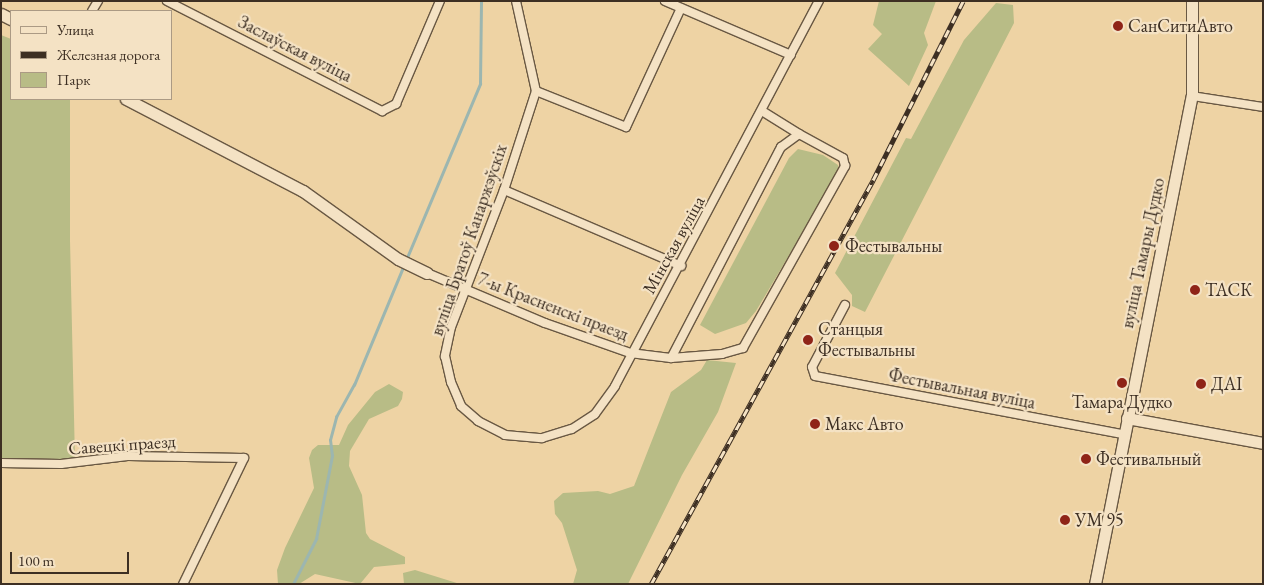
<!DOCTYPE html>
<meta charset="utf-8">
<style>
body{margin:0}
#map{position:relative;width:1264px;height:585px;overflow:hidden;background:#eed3a4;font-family:"EB Garamond",serif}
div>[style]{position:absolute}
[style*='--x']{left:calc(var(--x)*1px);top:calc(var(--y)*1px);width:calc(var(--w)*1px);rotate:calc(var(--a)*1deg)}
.green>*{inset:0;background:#b8bc86}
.stream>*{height:2.5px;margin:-1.25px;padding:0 1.25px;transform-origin:1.25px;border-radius:1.25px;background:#9cb6b0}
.roads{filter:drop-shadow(1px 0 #695843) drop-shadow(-1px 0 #695843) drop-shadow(0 1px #695843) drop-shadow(0 -1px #695843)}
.street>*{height:8px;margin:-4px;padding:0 4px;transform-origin:4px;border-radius:4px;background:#f4e2c4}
.secondary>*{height:11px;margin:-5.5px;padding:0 5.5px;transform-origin:5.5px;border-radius:5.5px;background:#f4e2c4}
.rail>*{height:4.5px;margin-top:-2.25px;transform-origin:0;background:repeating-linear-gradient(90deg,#f4e2c4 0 8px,#3d2f23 0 16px);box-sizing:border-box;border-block:1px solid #3d2f23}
.dots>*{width:14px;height:14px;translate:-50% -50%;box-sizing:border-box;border:2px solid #f4e2c4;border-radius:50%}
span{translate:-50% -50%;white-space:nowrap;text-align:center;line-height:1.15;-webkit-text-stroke:4.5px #f4e2c4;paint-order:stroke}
.poi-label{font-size:18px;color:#3d2f23}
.left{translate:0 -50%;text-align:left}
.street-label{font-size:18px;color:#3d2f23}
.frame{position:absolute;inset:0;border:2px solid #3d2f23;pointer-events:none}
.legend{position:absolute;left:10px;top:10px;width:162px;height:90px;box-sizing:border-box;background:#f4e2c4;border:1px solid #ab9a84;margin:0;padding:6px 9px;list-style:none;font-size:15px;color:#3d2f23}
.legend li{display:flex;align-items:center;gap:10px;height:25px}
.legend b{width:25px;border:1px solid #ab9a84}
.scale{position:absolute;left:10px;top:552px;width:119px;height:22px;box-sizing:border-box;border:2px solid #3d2f23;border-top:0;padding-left:6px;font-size:15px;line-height:18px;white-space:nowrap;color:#3d2f23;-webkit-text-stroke:4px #f4e2c4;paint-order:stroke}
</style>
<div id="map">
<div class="green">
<div style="clip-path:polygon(879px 1px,936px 1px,924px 33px,928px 45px,909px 86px,868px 49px,882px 34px,873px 25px)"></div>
<div style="clip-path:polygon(996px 3px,1013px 5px,1014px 23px,865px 312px,852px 306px,852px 295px,835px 273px,906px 138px,911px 139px,964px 40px)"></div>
<div style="clip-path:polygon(1px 35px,11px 39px,11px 99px,70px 99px,70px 240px,75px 460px,1px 459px)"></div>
<div style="clip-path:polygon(798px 149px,823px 155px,838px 165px,839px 171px,756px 311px,746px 323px,715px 334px,700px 325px,789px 158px)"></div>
<div style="clip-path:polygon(707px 360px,736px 363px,718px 412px,682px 475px,628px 584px,573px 584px,577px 570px,562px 523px,555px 514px,554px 501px,563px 493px,598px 491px,610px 494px,634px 486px,671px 392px,701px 370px)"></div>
<div style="clip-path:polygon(389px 384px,403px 392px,402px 399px,398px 406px,369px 419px,350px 451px,349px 466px,362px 495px,366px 533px,370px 539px,405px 557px,405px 564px,374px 567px,360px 584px,315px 574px,299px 584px,278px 584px,277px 570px,285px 548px,314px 488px,309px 458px,312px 450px,318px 445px,339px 445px,348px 425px,375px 392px)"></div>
<div style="clip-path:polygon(415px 570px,460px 584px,404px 584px,403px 573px)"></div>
</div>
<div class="stream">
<div style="--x:406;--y:260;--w:191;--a:-67.2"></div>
<div style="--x:480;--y:84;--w:83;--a:-89.3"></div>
<div style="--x:293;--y:584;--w:51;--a:-62.9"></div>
<div style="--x:316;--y:539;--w:85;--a:-79.1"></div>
<div style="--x:332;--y:456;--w:16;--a:-97"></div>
<div style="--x:330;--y:440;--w:24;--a:-75"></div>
<div style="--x:336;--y:417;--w:37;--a:-61"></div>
<div style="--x:354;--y:385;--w:130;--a:-67.4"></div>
</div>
<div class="roads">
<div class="street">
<div style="--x:167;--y:1;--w:242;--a:27.1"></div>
<div style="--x:382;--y:111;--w:16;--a:-27"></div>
<div style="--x:396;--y:104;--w:112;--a:-66.9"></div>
<div style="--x:516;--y:1;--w:92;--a:77.5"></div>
<div style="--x:536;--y:91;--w:104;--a:107.9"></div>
<div style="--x:504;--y:190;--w:147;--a:111.1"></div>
<div style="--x:451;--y:327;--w:30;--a:102"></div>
<div style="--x:445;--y:356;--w:27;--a:77"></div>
<div style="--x:451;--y:382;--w:26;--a:67"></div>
<div style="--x:461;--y:406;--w:23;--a:41"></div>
<div style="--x:478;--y:421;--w:30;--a:27"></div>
<div style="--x:505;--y:435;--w:37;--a:5"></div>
<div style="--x:542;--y:438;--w:31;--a:-17"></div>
<div style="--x:572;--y:429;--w:27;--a:-33"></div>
<div style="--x:595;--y:414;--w:34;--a:-54"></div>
<div style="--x:615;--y:386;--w:436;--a:-62.1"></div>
<div style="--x:665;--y:1;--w:137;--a:23.2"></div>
<div style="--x:92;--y:11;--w:12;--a:-59"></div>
<div style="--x:536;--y:91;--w:97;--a:21.8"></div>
<div style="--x:626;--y:127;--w:131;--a:-65.2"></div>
<div style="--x:1192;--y:96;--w:72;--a:8.8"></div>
<div style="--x:762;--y:111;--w:44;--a:31.9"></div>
<div style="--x:504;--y:190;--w:193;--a:23.2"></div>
<div style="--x:427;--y:273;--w:128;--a:23"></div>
<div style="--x:545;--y:323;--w:90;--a:19.4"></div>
<div style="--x:630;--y:353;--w:41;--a:7"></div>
<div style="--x:671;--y:358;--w:51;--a:-4.5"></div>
<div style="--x:722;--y:354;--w:22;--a:-16"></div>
<div style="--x:743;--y:348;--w:209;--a:-60.7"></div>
<div style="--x:845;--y:166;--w:8;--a:-104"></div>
<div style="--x:843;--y:158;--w:50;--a:-151.4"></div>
<div style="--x:799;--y:134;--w:22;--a:144"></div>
<div style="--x:781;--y:147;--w:238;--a:117.5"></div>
<div style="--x:845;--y:305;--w:70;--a:118"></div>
<div style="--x:812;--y:367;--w:9;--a:72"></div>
<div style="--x:815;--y:376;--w:313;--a:10.7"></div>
<div style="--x:1;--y:463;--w:60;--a:1"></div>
<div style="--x:61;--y:464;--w:67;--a:-6.8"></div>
<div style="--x:128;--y:456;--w:116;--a:1"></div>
<div style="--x:244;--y:458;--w:140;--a:115.8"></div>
</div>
<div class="secondary">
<div style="--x:1;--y:14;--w:11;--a:27"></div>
<div style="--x:126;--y:99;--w:199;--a:27.5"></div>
<div style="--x:303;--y:191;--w:117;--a:35.6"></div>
<div style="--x:398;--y:259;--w:32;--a:26"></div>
<div style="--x:1127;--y:418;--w:138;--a:10.4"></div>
<div style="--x:1095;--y:584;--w:498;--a:-78.8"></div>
<div style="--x:1192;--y:96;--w:95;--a:-90"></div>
</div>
</div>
<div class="rail">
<div style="--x:651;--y:584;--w:461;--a:-61.2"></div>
<div style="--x:873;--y:180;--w:200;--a:-63.3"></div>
</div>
<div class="dots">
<div style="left:1118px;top:26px;background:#8f2418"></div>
<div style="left:834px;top:246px;background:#8f2418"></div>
<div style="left:1195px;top:290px;background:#8f2418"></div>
<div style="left:808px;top:340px;background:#8f2418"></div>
<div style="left:1122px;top:383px;background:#8f2418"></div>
<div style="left:1201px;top:384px;background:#8f2418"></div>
<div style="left:815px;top:424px;background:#8f2418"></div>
<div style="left:1086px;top:459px;background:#8f2418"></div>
<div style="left:1065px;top:520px;background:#8f2418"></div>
</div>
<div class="poi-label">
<span class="left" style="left:1128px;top:26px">СанСитиАвто</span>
<span class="left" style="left:845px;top:246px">Фестывальны</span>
<span class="left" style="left:1205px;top:290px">ТАСК</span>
<span class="left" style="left:818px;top:340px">Станцыя<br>Фестывальны</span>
<span class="left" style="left:1211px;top:384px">ДАІ</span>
<span style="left:1122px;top:402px">Тамара Дудко</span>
<span class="left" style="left:825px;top:424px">Макс Авто</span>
<span class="left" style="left:1096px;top:459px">Фестивальный</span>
<span class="left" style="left:1075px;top:520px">УМ 95</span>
</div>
<div class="street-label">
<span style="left:295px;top:49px;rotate:27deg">Заслаўская вуліца</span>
<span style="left:469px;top:240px;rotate:-71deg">вуліца Братоў Канаржэўскіх</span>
<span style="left:674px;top:245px;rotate:-61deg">Мінская вуліца</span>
<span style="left:1143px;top:253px;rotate:-78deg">вуліца Тамары Дудко</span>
<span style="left:553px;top:307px;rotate:21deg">7-ы Красненскі праезд</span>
<span style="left:962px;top:389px;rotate:11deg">Фестывальная вуліца</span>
<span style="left:122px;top:445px;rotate:-4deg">Савецкі праезд</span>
</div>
<div class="frame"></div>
<ul class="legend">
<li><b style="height:6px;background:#f4e2c4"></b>Улица</li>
<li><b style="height:6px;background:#3d2f23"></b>Железная дорога</li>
<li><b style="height:14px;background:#b8bc86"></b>Парк</li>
</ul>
<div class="scale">100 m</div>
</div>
